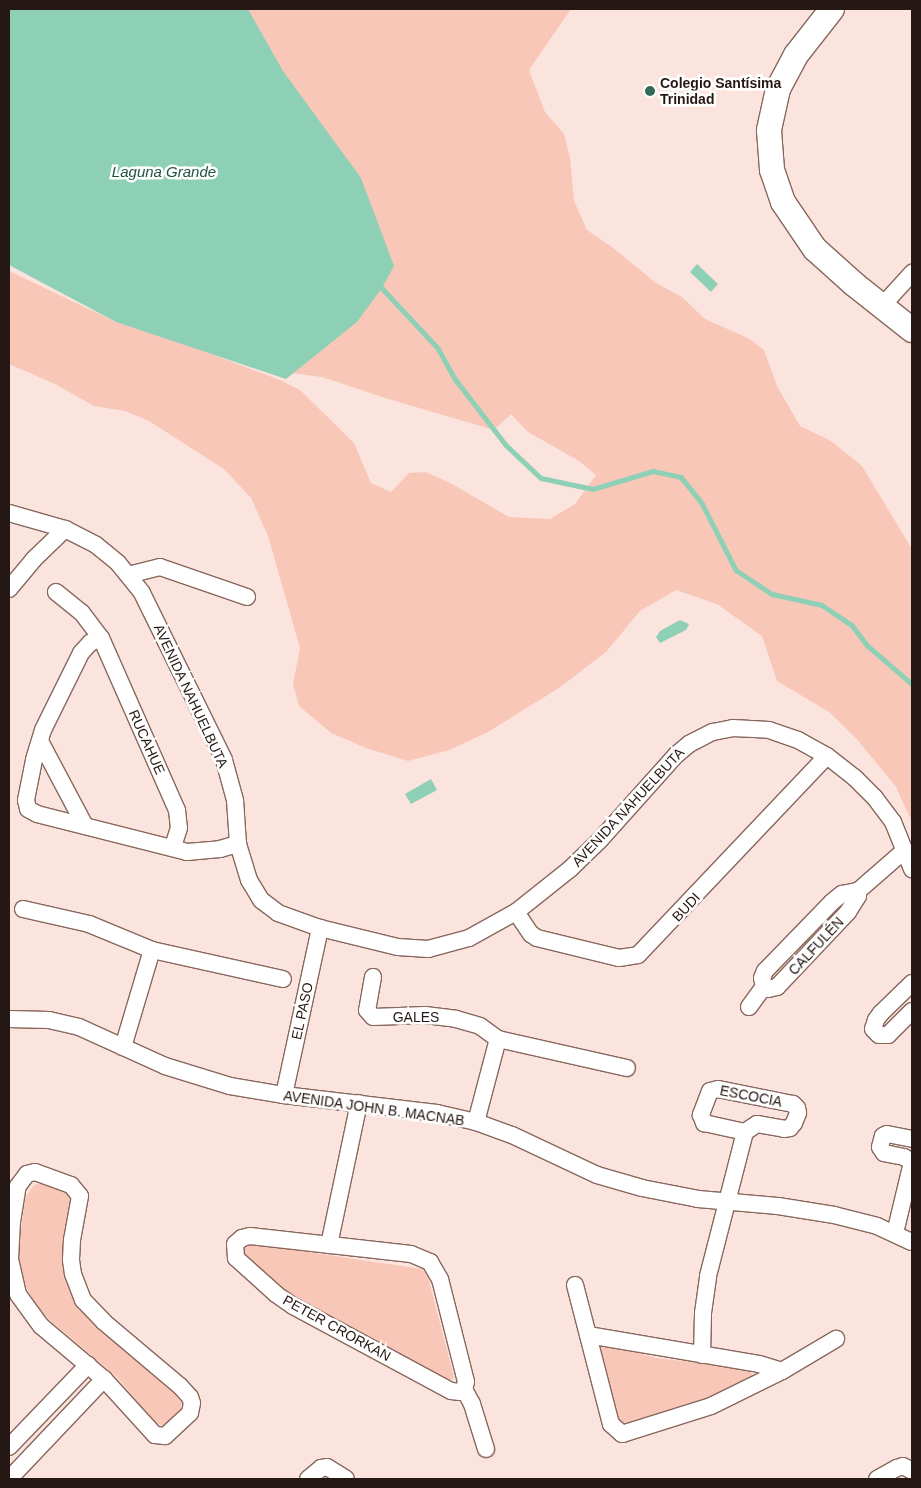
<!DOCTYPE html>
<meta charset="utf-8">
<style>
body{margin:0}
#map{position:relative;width:921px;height:1488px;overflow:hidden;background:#fbe4dd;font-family:Arial,sans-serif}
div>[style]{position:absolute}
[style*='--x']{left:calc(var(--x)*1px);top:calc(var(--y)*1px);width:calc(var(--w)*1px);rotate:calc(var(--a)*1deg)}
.green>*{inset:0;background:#f9c7b8}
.water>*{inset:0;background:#8ed0b6}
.stream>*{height:4.5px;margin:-2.25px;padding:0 2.25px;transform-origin:2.25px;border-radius:2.25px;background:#8ed0b6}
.roads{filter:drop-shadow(1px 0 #88675d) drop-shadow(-1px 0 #88675d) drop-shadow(0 1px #88675d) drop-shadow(0 -1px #88675d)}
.street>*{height:16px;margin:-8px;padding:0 8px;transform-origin:8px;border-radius:8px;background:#fff}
.secondary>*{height:24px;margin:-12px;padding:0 12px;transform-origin:12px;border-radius:12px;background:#fff}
.dots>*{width:14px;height:14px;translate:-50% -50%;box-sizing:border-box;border:2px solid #fff;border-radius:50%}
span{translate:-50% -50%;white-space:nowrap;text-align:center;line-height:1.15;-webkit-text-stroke:5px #fff;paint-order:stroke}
.poi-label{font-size:14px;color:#251814;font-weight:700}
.left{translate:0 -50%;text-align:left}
.street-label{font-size:14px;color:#251814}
.water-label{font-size:15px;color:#1f5341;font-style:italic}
.frame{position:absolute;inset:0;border:10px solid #251814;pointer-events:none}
</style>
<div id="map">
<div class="green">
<div style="clip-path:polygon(9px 9px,571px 9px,529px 70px,545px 112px,564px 134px,570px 158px,574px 201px,587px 230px,612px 247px,656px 283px,682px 297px,705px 319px,750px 339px,764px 350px,777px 386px,800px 426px,831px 441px,862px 466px,912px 549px,912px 822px,896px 787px,856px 738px,829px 712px,777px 681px,762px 636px,717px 604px,676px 590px,640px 611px,606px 652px,559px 688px,488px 732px,449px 750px,408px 761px,366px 748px,331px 733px,299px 706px,293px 684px,300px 648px,268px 536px,251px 498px,224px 469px,149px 421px,125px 411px,94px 406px,55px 384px,9px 364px,9px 271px,116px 322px,187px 345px,280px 380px,300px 390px,354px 443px,371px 483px,391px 492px,409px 473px,426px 472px,452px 484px,509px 517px,550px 519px,575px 504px,596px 475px,579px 461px,528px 432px,511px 414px,494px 430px,385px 398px,322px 377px,260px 369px,103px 312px,9px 264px)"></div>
<div style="clip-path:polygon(44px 1183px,64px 1190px,73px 1202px,68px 1281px,182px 1400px,181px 1411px,164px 1426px,153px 1422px,117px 1377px,52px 1322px,38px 1308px,28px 1291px,22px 1275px,18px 1257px,25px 1198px,34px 1185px)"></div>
<div style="clip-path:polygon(248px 1243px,422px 1269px,428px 1277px,454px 1377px,452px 1379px,447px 1380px,288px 1294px,243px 1254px,241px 1248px)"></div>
<div style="clip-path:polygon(606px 1344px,656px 1358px,746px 1368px,752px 1373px,752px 1378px,712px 1400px,624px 1427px,613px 1417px,608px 1380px,600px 1349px)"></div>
</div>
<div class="water">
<div style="clip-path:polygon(9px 9px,248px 9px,283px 71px,361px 178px,394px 266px,382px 288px,357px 322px,286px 379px,116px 322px,9px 265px)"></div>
<div style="clip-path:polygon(697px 264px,718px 284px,711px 292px,690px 272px)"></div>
<div style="clip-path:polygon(680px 620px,689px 624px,686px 630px,660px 643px,656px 637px,660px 631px)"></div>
<div style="clip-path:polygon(431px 779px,437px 790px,411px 804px,405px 794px)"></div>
</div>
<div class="stream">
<div style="--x:382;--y:288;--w:82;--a:47"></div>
<div style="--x:438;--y:348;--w:37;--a:61"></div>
<div style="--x:456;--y:380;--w:82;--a:52.4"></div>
<div style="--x:506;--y:445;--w:48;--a:43.3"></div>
<div style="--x:541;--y:478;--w:53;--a:11.9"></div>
<div style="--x:593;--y:489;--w:63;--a:-16.7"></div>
<div style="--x:653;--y:471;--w:29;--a:12"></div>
<div style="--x:681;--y:477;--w:33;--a:51"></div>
<div style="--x:702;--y:503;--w:75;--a:63.1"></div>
<div style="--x:736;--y:570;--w:43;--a:33.7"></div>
<div style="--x:772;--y:594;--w:51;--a:12.4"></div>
<div style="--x:822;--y:605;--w:36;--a:34"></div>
<div style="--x:852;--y:625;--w:26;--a:53"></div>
<div style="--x:868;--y:646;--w:58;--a:40.8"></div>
</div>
<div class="roads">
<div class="street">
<div style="--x:882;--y:306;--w:45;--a:-47.7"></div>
<div style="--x:9;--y:513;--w:58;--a:15.9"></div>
<div style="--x:65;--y:529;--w:35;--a:27"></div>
<div style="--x:96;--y:545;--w:28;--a:39"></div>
<div style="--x:118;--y:563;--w:38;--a:51"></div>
<div style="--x:142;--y:593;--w:186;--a:63.8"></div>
<div style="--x:224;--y:760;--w:41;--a:74.6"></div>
<div style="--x:235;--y:800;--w:44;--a:86.1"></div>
<div style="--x:238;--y:844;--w:38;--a:73"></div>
<div style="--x:249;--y:880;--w:23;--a:59"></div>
<div style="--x:261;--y:900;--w:21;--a:37"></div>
<div style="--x:278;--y:913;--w:45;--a:19.7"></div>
<div style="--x:320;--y:928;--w:80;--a:13.7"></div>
<div style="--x:398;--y:947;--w:30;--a:4"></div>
<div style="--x:428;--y:949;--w:42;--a:-15"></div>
<div style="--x:469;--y:938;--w:54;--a:-29"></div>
<div style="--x:516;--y:912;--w:69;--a:-38.5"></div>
<div style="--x:570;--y:869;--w:42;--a:-44"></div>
<div style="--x:600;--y:840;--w:114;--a:-48.2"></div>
<div style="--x:676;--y:755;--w:17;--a:-40"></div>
<div style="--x:689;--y:744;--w:27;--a:-27"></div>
<div style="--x:713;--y:732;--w:20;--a:-11"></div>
<div style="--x:733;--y:728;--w:36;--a:3"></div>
<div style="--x:769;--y:730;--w:31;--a:19"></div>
<div style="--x:798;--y:740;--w:33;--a:29"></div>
<div style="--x:827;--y:756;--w:34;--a:38"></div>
<div style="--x:854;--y:777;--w:30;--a:45"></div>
<div style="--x:875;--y:798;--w:30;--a:53"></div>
<div style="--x:893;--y:822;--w:51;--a:68"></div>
<div style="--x:128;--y:575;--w:33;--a:-14"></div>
<div style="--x:160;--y:567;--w:92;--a:19"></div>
<div style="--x:9;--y:589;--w:38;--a:-50"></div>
<div style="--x:33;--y:560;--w:45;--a:-44.1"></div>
<div style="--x:56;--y:592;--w:33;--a:39"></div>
<div style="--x:82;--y:613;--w:31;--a:53"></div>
<div style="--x:101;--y:638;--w:188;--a:66.2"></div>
<div style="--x:177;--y:810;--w:18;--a:84"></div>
<div style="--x:179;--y:828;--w:20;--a:108"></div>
<div style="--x:101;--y:638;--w:12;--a:156"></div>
<div style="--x:90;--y:643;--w:13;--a:132"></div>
<div style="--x:81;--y:653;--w:86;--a:116.3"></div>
<div style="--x:43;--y:730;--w:31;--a:107"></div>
<div style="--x:34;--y:760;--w:41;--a:101.3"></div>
<div style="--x:26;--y:800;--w:9;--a:77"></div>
<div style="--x:28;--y:809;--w:10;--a:29"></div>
<div style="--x:37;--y:814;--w:155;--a:14.2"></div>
<div style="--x:187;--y:852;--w:33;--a:-5"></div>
<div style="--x:220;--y:849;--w:19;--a:-16"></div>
<div style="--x:40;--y:741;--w:96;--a:62.1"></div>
<div style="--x:858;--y:891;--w:5;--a:90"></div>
<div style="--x:858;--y:896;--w:19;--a:122"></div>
<div style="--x:848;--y:912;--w:103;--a:133.4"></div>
<div style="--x:777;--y:987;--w:9;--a:167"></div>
<div style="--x:768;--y:989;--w:5;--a:-143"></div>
<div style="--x:764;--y:986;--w:8;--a:-104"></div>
<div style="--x:762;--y:978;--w:8;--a:-67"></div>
<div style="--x:765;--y:971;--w:96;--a:-45.8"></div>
<div style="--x:832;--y:902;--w:13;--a:-39"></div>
<div style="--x:842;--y:894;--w:16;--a:-11"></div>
<div style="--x:858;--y:891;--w:62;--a:-41.1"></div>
<div style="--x:23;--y:909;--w:68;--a:12.8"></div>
<div style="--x:89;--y:924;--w:68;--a:22.4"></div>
<div style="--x:152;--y:950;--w:134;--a:12.5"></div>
<div style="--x:516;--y:912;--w:27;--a:56"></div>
<div style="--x:531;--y:934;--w:7;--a:34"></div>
<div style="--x:537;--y:938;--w:84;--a:13.7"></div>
<div style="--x:619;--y:958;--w:19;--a:-9"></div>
<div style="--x:638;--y:955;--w:274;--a:-46.5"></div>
<div style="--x:373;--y:977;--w:34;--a:100"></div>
<div style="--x:367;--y:1010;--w:9;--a:49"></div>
<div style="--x:373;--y:1017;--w:52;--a:-2.2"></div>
<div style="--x:425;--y:1015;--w:31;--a:7"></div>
<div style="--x:456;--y:1019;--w:25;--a:16"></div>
<div style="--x:480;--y:1026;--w:22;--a:36"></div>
<div style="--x:498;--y:1039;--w:132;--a:12.7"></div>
<div style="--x:912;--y:983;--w:43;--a:135.9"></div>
<div style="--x:881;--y:1013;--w:9;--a:126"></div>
<div style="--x:876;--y:1020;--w:9;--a:108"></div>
<div style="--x:873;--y:1029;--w:8;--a:45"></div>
<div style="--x:879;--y:1035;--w:9;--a:0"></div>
<div style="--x:888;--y:1035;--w:34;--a:-45"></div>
<div style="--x:749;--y:1007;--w:26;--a:-54"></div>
<div style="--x:9;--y:1019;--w:40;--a:1.4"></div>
<div style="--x:49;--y:1020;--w:31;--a:13"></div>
<div style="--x:79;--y:1027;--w:94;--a:24.4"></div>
<div style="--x:165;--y:1066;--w:68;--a:17.1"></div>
<div style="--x:230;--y:1086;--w:55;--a:9.5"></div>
<div style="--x:284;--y:1095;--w:154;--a:6.7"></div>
<div style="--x:437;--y:1113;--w:40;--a:13"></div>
<div style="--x:476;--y:1122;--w:38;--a:20"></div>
<div style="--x:512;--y:1135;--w:94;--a:25.2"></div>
<div style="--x:597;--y:1175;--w:47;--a:16.1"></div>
<div style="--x:642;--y:1188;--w:57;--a:11.1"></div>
<div style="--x:698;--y:1199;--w:80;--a:5"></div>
<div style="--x:778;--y:1206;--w:57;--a:9.1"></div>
<div style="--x:834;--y:1215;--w:44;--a:14.3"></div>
<div style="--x:877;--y:1226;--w:38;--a:25"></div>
<div style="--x:123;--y:1047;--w:101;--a:-73.4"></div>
<div style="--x:284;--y:1095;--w:171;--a:-77.8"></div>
<div style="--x:476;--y:1122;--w:86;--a:-75.2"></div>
<div style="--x:35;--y:1172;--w:38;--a:20"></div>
<div style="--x:71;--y:1185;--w:14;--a:51"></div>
<div style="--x:80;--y:1196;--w:45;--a:100.3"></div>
<div style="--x:72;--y:1240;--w:20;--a:93"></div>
<div style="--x:71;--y:1260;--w:14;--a:82"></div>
<div style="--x:73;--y:1274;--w:28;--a:69"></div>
<div style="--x:83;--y:1300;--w:30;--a:46"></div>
<div style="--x:104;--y:1322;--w:99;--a:40.1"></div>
<div style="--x:180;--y:1386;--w:15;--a:48"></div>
<div style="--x:190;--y:1397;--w:6;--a:72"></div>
<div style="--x:192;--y:1403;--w:10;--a:101"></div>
<div style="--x:190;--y:1413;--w:34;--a:137"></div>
<div style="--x:165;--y:1436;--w:10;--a:-174"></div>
<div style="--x:155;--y:1435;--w:76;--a:-132.3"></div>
<div style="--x:104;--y:1379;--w:82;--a:-139.9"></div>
<div style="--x:41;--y:1326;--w:39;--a:-126"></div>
<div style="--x:18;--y:1294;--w:36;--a:-103"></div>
<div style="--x:10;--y:1259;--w:37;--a:-87"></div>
<div style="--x:12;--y:1222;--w:36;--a:-81"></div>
<div style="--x:18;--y:1186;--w:15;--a:-53"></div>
<div style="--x:27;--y:1174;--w:8;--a:-14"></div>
<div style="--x:895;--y:1233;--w:73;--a:-76.5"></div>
<div style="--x:912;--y:1162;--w:9;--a:-148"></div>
<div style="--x:904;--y:1157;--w:20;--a:-169"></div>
<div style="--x:884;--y:1153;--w:7;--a:-124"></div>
<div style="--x:880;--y:1147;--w:11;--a:-75"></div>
<div style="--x:883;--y:1136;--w:4;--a:-27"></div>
<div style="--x:887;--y:1134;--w:25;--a:11"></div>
<div style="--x:250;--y:1236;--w:162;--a:6.4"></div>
<div style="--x:411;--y:1254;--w:21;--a:23"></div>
<div style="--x:430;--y:1262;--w:20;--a:60"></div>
<div style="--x:440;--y:1279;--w:106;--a:75.8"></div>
<div style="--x:466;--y:1382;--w:7;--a:106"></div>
<div style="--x:464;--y:1389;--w:5;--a:143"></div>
<div style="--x:460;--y:1392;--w:9;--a:-174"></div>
<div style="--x:451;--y:1391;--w:179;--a:-151.7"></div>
<div style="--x:293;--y:1306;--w:21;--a:-145"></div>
<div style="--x:276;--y:1294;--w:54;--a:-138"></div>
<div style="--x:236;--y:1258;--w:14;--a:-94"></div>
<div style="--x:235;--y:1244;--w:9;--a:-41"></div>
<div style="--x:242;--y:1238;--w:8;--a:-14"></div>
<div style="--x:329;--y:1245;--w:145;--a:-78.1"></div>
<div style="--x:575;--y:1285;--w:144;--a:75.5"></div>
<div style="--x:611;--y:1424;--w:15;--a:42"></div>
<div style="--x:622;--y:1434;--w:93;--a:-17.5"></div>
<div style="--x:711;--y:1406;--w:79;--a:-26.2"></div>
<div style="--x:782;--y:1371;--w:63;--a:-30.7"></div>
<div style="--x:588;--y:1335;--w:173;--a:9.6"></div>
<div style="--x:759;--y:1364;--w:24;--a:17"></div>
<div style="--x:702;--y:1355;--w:42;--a:-88.6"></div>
<div style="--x:703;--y:1313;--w:37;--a:-82"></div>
<div style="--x:708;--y:1276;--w:149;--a:-75.6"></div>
<div style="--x:745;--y:1132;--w:14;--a:-34"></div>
<div style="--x:757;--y:1124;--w:27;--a:10"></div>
<div style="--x:784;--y:1129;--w:6;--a:-9"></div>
<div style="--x:790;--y:1128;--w:6;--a:-51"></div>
<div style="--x:794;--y:1123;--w:11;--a:-68"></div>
<div style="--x:798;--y:1113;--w:5;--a:-101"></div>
<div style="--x:797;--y:1108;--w:6;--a:-135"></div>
<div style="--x:793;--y:1104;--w:76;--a:-168.7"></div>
<div style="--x:718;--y:1089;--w:8;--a:166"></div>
<div style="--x:710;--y:1091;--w:26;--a:111"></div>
<div style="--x:701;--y:1115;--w:9;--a:69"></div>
<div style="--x:704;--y:1123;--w:42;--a:12.4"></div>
<div style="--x:464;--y:1389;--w:17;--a:62"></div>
<div style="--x:472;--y:1404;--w:47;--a:72.7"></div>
<div style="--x:9;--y:1447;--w:114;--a:-46.1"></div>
<div style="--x:12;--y:1476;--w:134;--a:-46.5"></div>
<div style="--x:308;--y:1479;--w:17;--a:-40"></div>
<div style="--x:321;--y:1468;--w:6;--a:-9"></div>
<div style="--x:327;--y:1467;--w:22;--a:32"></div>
<div style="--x:877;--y:1479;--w:23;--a:-29"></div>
<div style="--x:897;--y:1468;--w:6;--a:-18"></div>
<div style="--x:903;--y:1466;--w:10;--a:29"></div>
</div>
<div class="secondary">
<div style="--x:832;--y:9;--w:58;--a:128"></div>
<div style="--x:796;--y:55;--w:38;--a:118"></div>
<div style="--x:778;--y:89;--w:42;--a:102.4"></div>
<div style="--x:769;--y:130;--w:40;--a:85.7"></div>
<div style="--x:772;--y:170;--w:34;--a:71"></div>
<div style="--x:783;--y:202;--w:57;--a:55.8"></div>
<div style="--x:815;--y:249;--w:52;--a:41.9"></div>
<div style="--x:854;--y:284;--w:74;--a:38.4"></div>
</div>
</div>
<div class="dots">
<div style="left:650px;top:91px;background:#306c57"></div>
</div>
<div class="poi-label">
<span class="left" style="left:660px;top:91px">Colegio Santísima<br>Trinidad</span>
</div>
<div class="street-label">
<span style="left:191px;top:696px;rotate:65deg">AVENIDA NAHUELBUTA</span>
<span style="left:147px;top:742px;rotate:66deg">RUCAHUE</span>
<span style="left:628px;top:807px;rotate:-47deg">AVENIDA NAHUELBUTA</span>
<span style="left:686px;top:907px;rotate:-47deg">BUDI</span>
<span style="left:816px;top:946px;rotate:-47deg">CALFULÉN</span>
<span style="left:302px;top:1011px;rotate:-78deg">EL PASO</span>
<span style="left:416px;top:1017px">GALES</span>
<span style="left:751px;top:1096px;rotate:11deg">ESCOCIA</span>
<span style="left:374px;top:1108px;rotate:8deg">AVENIDA JOHN B. MACNAB</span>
<span style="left:337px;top:1328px;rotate:29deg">PETER CRORKAN</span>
</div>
<div class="water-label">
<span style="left:164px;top:172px">Laguna Grande</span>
</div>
<div class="frame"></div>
</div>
